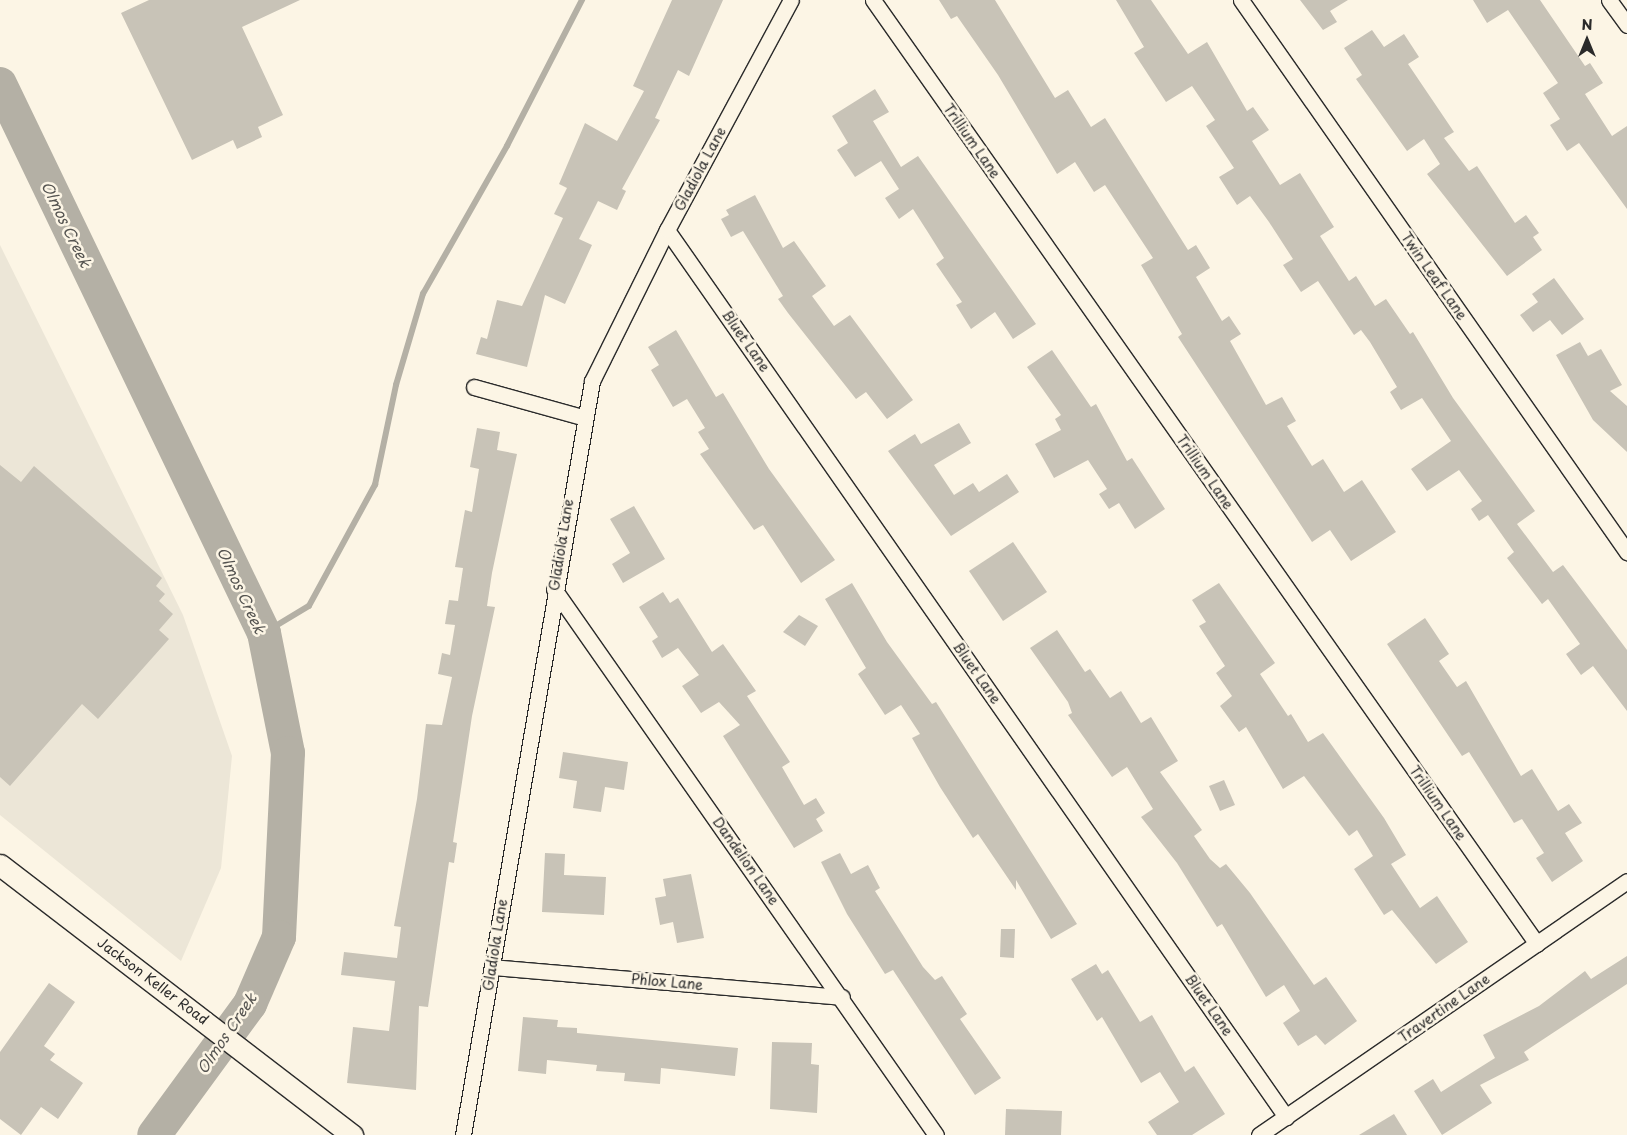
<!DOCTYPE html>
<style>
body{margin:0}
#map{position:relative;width:1627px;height:1135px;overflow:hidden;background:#fcf5e5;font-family:"Playpen Sans",sans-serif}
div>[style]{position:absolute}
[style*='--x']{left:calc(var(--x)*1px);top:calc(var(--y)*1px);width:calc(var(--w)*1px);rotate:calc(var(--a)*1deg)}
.built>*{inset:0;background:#ece6d7}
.stream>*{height:5.5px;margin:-2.75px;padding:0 2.75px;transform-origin:2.75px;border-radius:2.75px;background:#b4b0a5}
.river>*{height:34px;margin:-17px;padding:0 17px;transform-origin:17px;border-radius:17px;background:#b4b0a5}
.building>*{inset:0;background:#c8c3b7}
.roads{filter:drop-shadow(1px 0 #2b2b2b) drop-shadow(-1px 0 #2b2b2b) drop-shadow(0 1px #2b2b2b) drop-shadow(0 -1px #2b2b2b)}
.street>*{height:15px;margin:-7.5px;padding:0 7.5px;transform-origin:7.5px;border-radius:7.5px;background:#fcf5e5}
.secondary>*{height:21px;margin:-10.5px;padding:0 10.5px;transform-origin:10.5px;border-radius:10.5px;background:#fcf5e5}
span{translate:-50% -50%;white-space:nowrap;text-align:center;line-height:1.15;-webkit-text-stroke:5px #fcf5e5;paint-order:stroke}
.street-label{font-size:14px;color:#2b2b2b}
.water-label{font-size:15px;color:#545350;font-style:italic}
.north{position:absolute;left:1562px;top:15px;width:50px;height:50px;-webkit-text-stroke:4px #fcf5e5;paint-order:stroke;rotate:0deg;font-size:14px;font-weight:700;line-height:20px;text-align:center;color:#2b2b2b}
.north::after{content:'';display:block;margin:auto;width:18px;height:22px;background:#2b2b2b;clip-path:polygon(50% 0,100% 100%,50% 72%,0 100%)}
</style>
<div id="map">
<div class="built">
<div style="clip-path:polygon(0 245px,183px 615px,232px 756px,221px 868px,181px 961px,0 815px)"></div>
</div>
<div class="stream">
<div style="--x:264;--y:633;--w:52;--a:-31"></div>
<div style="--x:309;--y:606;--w:138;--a:-61.4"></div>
<div style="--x:375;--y:485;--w:102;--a:-78.1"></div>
<div style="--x:396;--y:385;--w:95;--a:-73.5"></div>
<div style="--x:423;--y:294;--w:170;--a:-60.4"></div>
<div style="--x:507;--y:146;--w:164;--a:-62.8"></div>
</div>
<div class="river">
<div style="--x:0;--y:84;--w:609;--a:64.32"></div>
<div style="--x:264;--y:633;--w:122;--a:78.7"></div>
<div style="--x:288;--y:753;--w:184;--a:92.8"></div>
<div style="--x:279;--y:937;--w:73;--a:113.4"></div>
<div style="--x:250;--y:1004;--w:162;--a:126.2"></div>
</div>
<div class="building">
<div style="clip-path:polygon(149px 0,300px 0,242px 27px,283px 115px,258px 127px,262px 137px,237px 149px,233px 140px,192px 160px,121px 13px)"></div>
<div style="clip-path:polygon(672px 0,723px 0,689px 76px,678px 70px,655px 118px,660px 120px,622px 189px,626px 191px,617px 210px,598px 201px,579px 239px,592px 245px,565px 304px,545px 295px,527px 367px,476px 354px,481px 337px,487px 339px,497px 300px,522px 306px,563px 218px,554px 214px,567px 188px,559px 184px,585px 123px,617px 141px,644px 91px,633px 86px)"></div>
<div style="clip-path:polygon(939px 0,995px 0,1055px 98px,1068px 90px,1091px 127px,1105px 118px,1188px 250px,1196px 245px,1210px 268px,1196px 277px,1222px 321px,1229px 316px,1241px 334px,1230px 341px,1266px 405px,1282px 397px,1296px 421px,1287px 426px,1312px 466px,1323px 459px,1344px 492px,1362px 480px,1396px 532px,1351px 561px,1330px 530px,1312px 542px,1178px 337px,1182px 334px,1141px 265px,1153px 258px,1105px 185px,1094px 192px,1075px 162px,1057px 174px,998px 75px,957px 16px,951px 19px)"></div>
<div style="clip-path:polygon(1116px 0,1151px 0,1188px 54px,1207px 42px,1247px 111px,1253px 107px,1269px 130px,1252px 141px,1280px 185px,1300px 173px,1334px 227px,1320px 236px,1349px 281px,1356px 276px,1375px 306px,1386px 299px,1410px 334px,1413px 332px,1453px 398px,1535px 511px,1517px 524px,1553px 572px,1563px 565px,1627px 650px,1627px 711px,1593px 666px,1581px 675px,1566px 654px,1580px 644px,1548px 599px,1542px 604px,1507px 558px,1514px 552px,1488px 515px,1479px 521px,1471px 509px,1482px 501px,1459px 470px,1427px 491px,1411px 469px,1451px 441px,1422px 398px,1401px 410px,1390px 392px,1397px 387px,1370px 342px,1361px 330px,1354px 335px,1318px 281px,1301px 292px,1283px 265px,1293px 259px,1269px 222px,1250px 196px,1237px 205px,1219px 177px,1234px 168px,1206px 126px,1215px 120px,1192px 86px,1166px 102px,1134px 53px,1144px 47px)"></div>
<div style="clip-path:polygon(1300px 0,1348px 0,1330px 11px,1337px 22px,1323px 30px)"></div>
<div style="clip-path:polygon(1473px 0,1540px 0,1585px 66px,1590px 63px,1603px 83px,1585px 94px,1612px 136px,1627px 126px,1627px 209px,1579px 143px,1567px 151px,1550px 125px,1560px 119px,1543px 93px,1558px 83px,1508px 10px,1487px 23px)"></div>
<div style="clip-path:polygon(1372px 30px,1384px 47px,1404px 34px,1419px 57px,1408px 64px,1454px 132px,1444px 138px,1469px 171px,1477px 166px,1515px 223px,1526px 215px,1539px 233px,1533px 237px,1542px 250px,1507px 276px,1427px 174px,1440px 164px,1424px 139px,1407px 151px,1356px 79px,1362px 75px,1344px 48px)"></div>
<div style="clip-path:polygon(875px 89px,889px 112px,873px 121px,901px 167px,918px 156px,1036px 324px,1013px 339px,995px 312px,971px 329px,956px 305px,962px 302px,936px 264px,944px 258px,929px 234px,913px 209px,899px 219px,885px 198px,899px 189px,881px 161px,855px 177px,837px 150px,848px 143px,832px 116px)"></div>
<div style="clip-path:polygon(755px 195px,783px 248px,794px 241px,826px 286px,812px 296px,834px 326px,850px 315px,913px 400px,887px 419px,866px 392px,856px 399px,788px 313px,778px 299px,783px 296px,743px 231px,731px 237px,721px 219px,729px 215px,726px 210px)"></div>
<div style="clip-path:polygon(1554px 278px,1584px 319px,1562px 335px,1550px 320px,1533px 332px,1520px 315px,1538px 302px,1532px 294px)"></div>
<div style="clip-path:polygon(676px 330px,716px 397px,723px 393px,769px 469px,835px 560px,801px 583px,763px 525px,754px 530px,700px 454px,709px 449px,698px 432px,705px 428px,687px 399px,673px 407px,651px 370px,659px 365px,648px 347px)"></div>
<div style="clip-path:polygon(1580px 342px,1588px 356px,1601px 349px,1622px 385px,1610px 391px,1627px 406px,1627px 452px,1593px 420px,1556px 355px)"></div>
<div style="clip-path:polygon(1052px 350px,1091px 407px,1096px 404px,1127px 461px,1132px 458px,1165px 509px,1135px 529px,1119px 503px,1109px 509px,1099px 494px,1107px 489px,1088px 460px,1054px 478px,1035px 444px,1061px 430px,1055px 419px,1061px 415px,1027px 367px)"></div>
<div style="clip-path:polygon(959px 423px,971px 443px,934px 465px,954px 495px,973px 483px,979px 492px,1007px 474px,1019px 492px,951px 536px,888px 451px,915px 434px,921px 444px)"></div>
<div style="clip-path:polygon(477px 428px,500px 432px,497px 450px,517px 454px,492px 573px,487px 606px,495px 607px,472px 716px,453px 842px,457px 843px,454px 863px,449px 862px,428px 1007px,419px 1006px,416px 1090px,347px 1083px,353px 1027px,389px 1031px,395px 981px,341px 975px,344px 952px,397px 958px,401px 927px,394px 926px,417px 799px,426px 724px,442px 725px,452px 677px,438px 674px,442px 653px,450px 655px,455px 625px,445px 624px,449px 600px,458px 601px,463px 568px,455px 567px,465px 510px,472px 512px,479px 469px,470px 467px)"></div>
<div style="clip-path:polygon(0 465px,21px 482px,34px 466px,162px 578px,156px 586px,165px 594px,159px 601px,173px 614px,159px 630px,169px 639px,98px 719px,82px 704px,10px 786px,0 777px)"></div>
<div style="clip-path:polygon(634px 506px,665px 559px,623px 583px,612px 564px,630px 553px,610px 519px)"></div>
<div style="clip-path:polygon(1013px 542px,1047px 592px,1003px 621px,969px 571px)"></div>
<div style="clip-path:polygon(852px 583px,887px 642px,932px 704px,936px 702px,1077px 924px,1051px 939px,1016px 880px,1016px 890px,978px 834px,973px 838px,940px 787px,912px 738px,920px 734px,901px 705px,885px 715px,858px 674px,866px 668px,825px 599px)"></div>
<div style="clip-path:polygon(1219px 583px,1275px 663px,1260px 674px,1288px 716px,1291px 714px,1308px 742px,1323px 733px,1384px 818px,1406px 855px,1391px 864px,1420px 908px,1437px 896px,1468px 942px,1436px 964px,1392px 910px,1384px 915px,1354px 869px,1373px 856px,1357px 830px,1349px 836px,1304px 776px,1283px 789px,1246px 727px,1239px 732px,1220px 706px,1232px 696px,1216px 673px,1225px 666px,1199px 626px,1206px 622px,1192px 600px)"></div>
<div style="clip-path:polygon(663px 592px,670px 603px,678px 598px,712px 652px,723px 644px,756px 691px,747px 696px,790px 762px,782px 767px,804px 805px,816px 798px,825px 813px,816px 819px,823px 831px,794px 848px,723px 736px,740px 725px,719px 702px,701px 713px,682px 686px,699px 675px,678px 648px,662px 658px,652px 641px,658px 637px,639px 607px)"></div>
<div style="clip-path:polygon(799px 615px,818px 626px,805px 646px,783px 632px)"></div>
<div style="clip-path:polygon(1425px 618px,1449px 654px,1439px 661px,1457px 687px,1466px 681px,1521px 776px,1532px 769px,1558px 811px,1569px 804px,1582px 823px,1565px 833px,1583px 861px,1552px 882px,1536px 858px,1544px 853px,1522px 819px,1514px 823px,1469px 752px,1462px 756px,1387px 644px)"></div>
<div style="clip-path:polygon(1057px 630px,1085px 672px,1090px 669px,1110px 698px,1121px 691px,1141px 723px,1151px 717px,1178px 761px,1160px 772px,1202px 830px,1194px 836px,1210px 859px,1220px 868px,1226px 864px,1250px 893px,1314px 985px,1326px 977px,1357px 1021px,1325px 1045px,1316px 1035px,1298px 1046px,1283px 1023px,1300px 1011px,1284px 985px,1266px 997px,1222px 924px,1217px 927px,1177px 863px,1141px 817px,1153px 809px,1127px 767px,1112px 777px,1068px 715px,1072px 713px,1068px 702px,1030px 648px)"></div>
<div style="clip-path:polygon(563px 752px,628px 762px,624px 790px,605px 787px,601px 812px,573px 808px,577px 781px,559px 778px)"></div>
<div style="clip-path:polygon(1224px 780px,1235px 805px,1220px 811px,1209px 786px)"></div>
<div style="clip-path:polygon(545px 853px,565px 854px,564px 875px,606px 877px,604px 915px,542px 912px)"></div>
<div style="clip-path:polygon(840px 853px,851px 874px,868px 865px,880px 888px,875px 891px,923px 967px,935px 980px,942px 976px,967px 1014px,960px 1019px,1001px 1078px,975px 1095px,893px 970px,885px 974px,847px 914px,821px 862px)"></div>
<div style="clip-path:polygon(691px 874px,704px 938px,677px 943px,673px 922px,660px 925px,655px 898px,666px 896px,663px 879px)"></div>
<div style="clip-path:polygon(1001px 929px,1015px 929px,1014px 958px,1000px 957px)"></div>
<div style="clip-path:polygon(1627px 956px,1627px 984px,1524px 1052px,1529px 1060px,1480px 1085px,1492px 1103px,1442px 1135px,1414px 1091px,1433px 1079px,1441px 1092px,1495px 1058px,1483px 1035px,1539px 1006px,1585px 971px,1591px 979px)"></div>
<div style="clip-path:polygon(1096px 964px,1102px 974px,1108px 970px,1140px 1022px,1152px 1015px,1185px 1072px,1194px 1066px,1225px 1114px,1192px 1135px,1157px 1135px,1148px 1122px,1179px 1102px,1160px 1072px,1141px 1083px,1102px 1017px,1097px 1021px,1071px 979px)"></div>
<div style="clip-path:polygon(49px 983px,75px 1002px,44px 1046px,55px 1054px,50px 1060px,83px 1083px,58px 1119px,41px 1107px,21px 1135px,0 1119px,0 1052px)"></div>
<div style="clip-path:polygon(523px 1017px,558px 1020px,557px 1027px,577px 1028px,577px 1033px,738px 1048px,735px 1076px,661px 1068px,660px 1084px,624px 1081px,625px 1073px,596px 1071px,597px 1065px,547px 1060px,546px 1074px,518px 1071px)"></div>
<div style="clip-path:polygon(772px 1042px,812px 1043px,811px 1064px,819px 1065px,817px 1113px,770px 1109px)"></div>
<div style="clip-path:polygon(1006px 1109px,1062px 1111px,1061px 1135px,1005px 1135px)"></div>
<div style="clip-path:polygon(1394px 1114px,1407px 1135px,1359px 1135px)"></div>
</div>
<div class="roads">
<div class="street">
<div style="--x:873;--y:0;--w:1154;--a:54.88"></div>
<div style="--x:1241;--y:0;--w:674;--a:55.04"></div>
<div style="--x:1609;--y:0;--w:31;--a:54"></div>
<div style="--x:667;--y:230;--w:1082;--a:55.09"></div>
<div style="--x:474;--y:387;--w:112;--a:15.5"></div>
<div style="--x:554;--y:589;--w:666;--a:55.02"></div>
<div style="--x:492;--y:967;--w:351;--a:4.9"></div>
<div style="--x:463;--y:1135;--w:765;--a:-80.29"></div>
<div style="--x:592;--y:381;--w:169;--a:-63.6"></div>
<div style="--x:667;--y:230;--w:261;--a:-61.7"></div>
<div style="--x:1259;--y:1135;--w:447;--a:-34.6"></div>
</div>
<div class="secondary">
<div style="--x:0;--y:865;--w:444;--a:37.5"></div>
</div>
</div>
<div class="street-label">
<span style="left:972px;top:141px;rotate:55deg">Trillium Lane</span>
<span style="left:700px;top:169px;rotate:-62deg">Gladiola Lane</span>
<span style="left:1434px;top:276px;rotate:55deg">Twin Leaf Lane</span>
<span style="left:746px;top:341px;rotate:55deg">Bluet Lane</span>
<span style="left:1205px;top:472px;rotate:55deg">Trillium Lane</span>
<span style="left:561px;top:545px;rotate:-81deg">Gladiola Lane</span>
<span style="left:977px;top:673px;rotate:55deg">Bluet Lane</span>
<span style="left:1438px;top:803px;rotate:55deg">Trillium Lane</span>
<span style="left:746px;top:861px;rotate:55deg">Dandelion Lane</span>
<span style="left:495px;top:945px;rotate:-81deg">Gladiola Lane</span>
<span style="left:153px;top:981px;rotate:37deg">Jackson Keller Road</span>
<span style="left:667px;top:982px;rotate:5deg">Phlox Lane</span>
<span style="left:1209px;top:1005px;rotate:55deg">Bluet Lane</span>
<span style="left:1444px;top:1008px;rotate:-35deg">Travertine Lane</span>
</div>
<div class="water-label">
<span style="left:67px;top:224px;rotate:64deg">Olmos Creek</span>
<span style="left:242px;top:590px;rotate:65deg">Olmos Creek</span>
<span style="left:226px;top:1033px;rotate:-56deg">Olmos Creek</span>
</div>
<div class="north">N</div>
</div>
